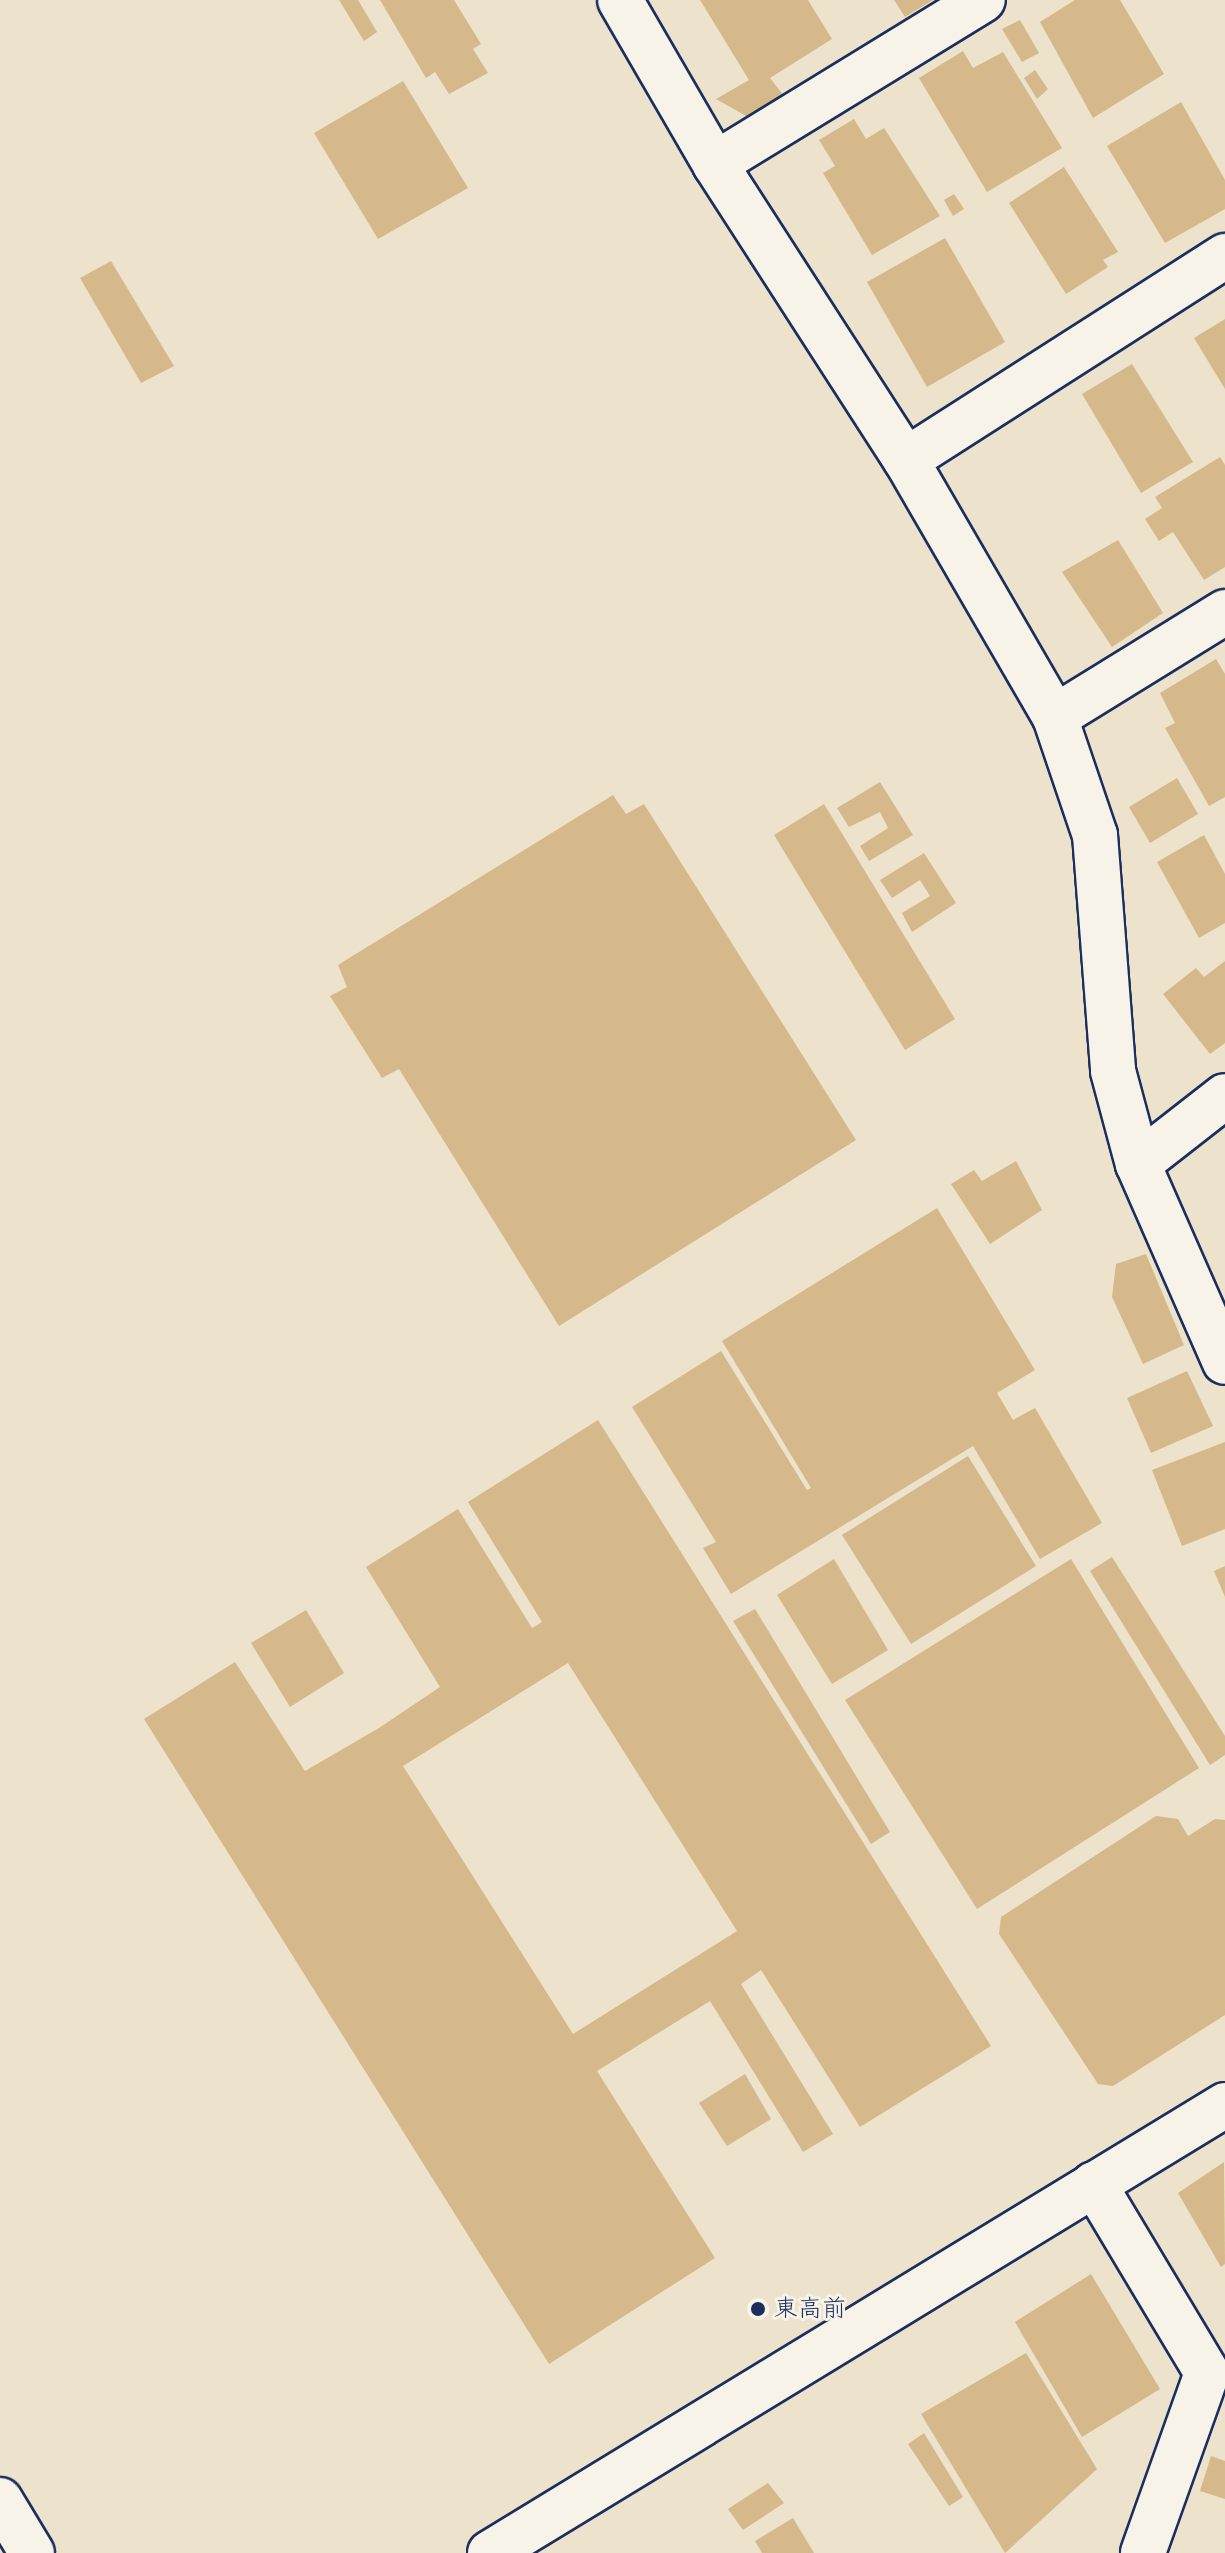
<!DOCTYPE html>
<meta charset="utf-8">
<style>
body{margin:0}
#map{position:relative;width:1225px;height:2553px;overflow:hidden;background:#ede2cc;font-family:"Shantell Sans","Klee One",sans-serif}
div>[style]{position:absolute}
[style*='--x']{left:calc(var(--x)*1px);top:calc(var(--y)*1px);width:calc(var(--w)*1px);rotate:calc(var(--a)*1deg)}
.building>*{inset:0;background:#d5b98a}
.roads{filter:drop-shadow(2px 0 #1b2f5e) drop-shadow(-2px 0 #1b2f5e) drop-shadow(0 2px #1b2f5e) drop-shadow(0 -2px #1b2f5e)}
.minor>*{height:44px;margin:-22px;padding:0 22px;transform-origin:22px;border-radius:22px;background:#f7f3e8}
.dots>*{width:22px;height:22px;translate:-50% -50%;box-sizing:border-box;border:4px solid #f7f3e8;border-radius:50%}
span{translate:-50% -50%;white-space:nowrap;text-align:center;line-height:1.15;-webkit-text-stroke:6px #f7f3e8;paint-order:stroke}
.poi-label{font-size:24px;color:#1b2f5e}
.left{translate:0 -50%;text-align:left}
</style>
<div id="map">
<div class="building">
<div style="clip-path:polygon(339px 0,358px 0,377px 32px,364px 41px)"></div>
<div style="clip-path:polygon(380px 0,454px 0,481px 44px,473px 49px,488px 73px,449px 94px,435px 72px,426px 78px)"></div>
<div style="clip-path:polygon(700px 0,808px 0,832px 39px,770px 78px,784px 96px,746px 116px,716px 99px,749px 80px)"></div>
<div style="clip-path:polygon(894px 0,933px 0,905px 17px)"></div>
<div style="clip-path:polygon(1075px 0,1120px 0,1164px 74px,1093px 118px,1040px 22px)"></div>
<div style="clip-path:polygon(1020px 20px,1039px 53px,1022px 62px,1002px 29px)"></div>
<div style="clip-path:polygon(963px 51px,973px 68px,1003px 52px,1062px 148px,987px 192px,919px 78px)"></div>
<div style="clip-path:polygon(1035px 70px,1048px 89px,1037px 99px,1024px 78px)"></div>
<div style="clip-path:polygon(403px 81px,468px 188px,378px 239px,314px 133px)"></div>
<div style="clip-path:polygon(1181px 102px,1225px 180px,1225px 209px,1165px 243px,1107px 146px)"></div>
<div style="clip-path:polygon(854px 119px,866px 139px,884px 128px,940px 216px,872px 255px,823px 173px,835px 166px,819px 140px)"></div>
<div style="clip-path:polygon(1064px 167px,1118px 252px,1103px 260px,1108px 267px,1066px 294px,1009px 203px)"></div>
<div style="clip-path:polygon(954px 194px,964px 209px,953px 216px,944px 200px)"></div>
<div style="clip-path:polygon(945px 238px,1005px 342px,927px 387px,867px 282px)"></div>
<div style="clip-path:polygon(111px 261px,174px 366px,141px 383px,80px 278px)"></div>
<div style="clip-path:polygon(1225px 319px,1225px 389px,1194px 338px)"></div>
<div style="clip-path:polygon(1132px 364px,1193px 462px,1141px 493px,1082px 394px)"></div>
<div style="clip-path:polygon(1220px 457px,1225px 465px,1225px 567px,1204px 580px,1173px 532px,1159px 541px,1145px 519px,1162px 508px,1155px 497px)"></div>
<div style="clip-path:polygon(1118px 540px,1163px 613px,1112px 647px,1062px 572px)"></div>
<div style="clip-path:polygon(1216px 659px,1225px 674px,1225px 797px,1209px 806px,1165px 728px,1175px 723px,1160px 693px)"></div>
<div style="clip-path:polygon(1177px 778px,1198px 814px,1150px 843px,1129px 807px)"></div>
<div style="clip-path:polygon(880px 782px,913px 835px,869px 861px,860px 846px,888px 828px,880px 812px,849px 827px,837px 808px)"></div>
<div style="clip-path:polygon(613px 795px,626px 814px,644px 804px,856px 1140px,559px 1326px,399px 1069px,382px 1078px,330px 996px,347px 987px,338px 965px)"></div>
<div style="clip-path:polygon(824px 804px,955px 1019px,905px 1050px,774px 835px)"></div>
<div style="clip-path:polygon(1204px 835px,1225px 874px,1225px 923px,1199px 938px,1157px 862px)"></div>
<div style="clip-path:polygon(924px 853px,956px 903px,912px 932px,902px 913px,930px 896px,920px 880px,892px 898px,880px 880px)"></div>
<div style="clip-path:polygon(1225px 961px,1225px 1043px,1210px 1054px,1163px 994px,1196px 968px,1204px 977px)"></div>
<div style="clip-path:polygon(1016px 1161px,1042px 1210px,990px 1244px,951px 1184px,974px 1170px,982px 1181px)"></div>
<div style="clip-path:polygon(937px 1208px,1035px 1370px,997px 1393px,1013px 1420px,1035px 1408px,1102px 1523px,1040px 1559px,973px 1446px,731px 1594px,703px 1548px,716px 1542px,632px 1407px,721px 1351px,807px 1490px,811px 1488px,722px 1341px)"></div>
<div style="clip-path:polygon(1146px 1254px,1184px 1345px,1143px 1364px,1112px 1297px,1116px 1264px)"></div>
<div style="clip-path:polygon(1187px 1371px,1213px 1426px,1151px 1453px,1127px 1398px)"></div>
<div style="clip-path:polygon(evenodd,598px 1420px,991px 2046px,860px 2127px,761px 1970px,741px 1984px,833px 2134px,803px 2152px,710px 2001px,597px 2071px,715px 2258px,549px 2364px,144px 1719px,235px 1662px,305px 1771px,379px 1728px,440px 1687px,366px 1567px,458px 1509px,532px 1628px,542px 1622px,468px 1502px,598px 1420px,568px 1663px,737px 1931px,573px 2034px,403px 1766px,568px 1663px)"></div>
<div style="clip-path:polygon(1225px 1442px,1225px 1529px,1182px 1546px,1152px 1470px)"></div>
<div style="clip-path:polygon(968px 1456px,1036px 1566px,911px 1644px,842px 1535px)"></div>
<div style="clip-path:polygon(1112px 1557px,1225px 1736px,1225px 1755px,1210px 1765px,1090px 1571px)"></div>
<div style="clip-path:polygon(834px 1559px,888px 1650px,832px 1684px,777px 1595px)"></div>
<div style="clip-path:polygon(1071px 1559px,1199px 1768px,977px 1909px,845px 1700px)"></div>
<div style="clip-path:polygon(1225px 1566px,1225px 1597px,1214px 1571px)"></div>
<div style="clip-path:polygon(755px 1609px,890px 1832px,871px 1844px,733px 1621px)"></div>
<div style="clip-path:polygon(306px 1610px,344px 1673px,290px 1707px,251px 1643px)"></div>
<div style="clip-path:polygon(1156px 1816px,1178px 1819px,1188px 1836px,1215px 1819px,1225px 1820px,1225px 2015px,1113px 2086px,1098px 2084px,999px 1934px,1001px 1917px)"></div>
<div style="clip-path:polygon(745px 2074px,771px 2119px,727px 2146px,699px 2103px)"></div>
<div style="clip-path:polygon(1224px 2162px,1225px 2264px,1221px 2267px,1178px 2193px)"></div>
<div style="clip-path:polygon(1091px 2274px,1160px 2389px,1082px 2437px,1015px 2322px)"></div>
<div style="clip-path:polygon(1026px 2353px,1097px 2469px,1005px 2553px,921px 2414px)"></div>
<div style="clip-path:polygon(924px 2433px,963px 2497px,949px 2506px,908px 2444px)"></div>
<div style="clip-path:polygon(1211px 2456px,1225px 2461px,1225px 2499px,1200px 2491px)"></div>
<div style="clip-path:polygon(768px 2483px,784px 2503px,743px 2530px,728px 2509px)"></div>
<div style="clip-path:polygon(793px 2518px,814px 2553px,762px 2553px,755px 2541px)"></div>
</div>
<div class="roads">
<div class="minor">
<div style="--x:620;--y:0;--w:190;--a:59.9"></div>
<div style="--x:715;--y:164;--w:352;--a:57.2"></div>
<div style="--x:906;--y:460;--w:297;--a:59.9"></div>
<div style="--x:1055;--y:717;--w:125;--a:71.3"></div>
<div style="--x:1095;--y:835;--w:237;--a:85.6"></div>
<div style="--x:1113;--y:1071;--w:96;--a:75"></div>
<div style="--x:1138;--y:1164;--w:216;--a:66.3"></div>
<div style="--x:715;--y:164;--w:314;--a:-31.5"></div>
<div style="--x:906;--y:460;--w:379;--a:-32.6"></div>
<div style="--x:1055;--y:717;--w:200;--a:-31.7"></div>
<div style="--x:1138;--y:1164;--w:110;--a:-38"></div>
<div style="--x:1094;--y:2184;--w:220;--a:59.1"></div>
<div style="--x:1207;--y:2373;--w:191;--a:109.6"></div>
<div style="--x:0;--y:2500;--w:62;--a:58.9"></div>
<div style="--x:490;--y:2553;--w:861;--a:-31.36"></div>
</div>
</div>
<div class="dots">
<div style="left:758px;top:2309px;background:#1b2f5e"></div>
</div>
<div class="poi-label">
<span class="left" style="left:774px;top:2309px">東高前</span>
</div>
</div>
